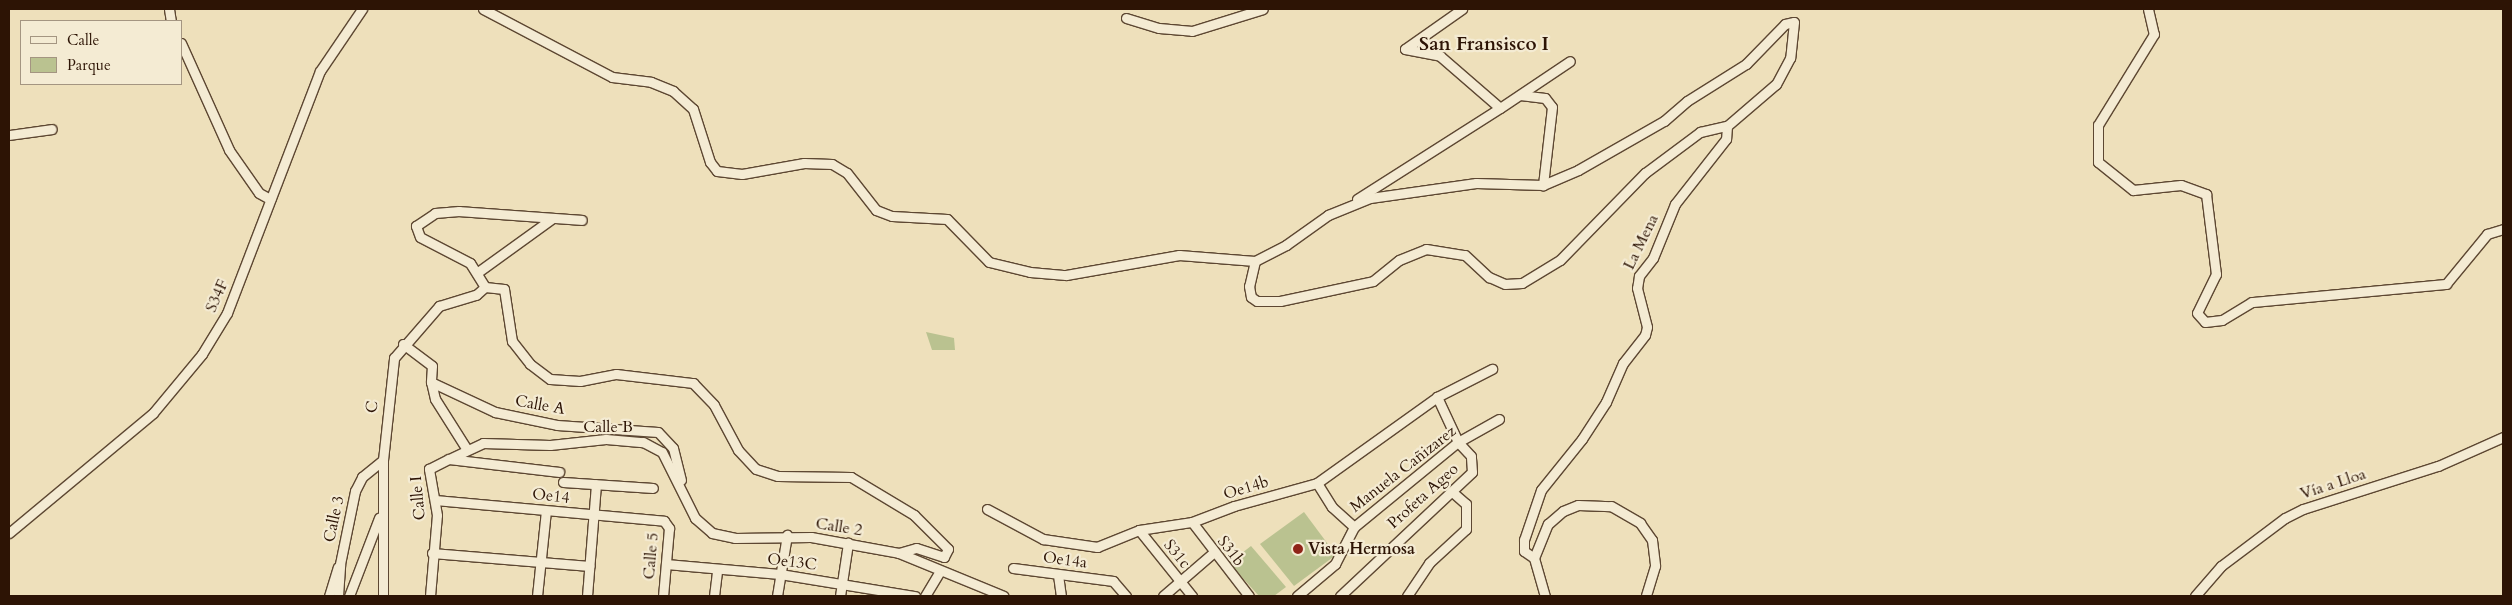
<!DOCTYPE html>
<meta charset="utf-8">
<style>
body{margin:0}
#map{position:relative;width:2512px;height:605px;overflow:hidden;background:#eee0bb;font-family:Cardo,serif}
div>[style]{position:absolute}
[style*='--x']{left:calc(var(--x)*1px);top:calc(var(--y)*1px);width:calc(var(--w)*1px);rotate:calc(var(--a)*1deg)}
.green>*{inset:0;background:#bac290}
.roads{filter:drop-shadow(1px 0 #5d4732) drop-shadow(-1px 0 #5d4732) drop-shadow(0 1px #5d4732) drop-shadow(0 -1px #5d4732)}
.minor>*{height:9px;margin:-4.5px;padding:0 4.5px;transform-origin:4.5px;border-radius:4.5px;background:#f4ebd3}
.dots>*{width:14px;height:14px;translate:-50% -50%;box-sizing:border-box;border:2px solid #f4ebd3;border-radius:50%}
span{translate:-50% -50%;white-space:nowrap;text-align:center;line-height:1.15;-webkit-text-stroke:4.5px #f4ebd3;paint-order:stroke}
.street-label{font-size:16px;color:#2d1405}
.poi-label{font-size:16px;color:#2d1405;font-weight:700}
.left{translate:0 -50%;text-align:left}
.quarter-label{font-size:19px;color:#2d1405;font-weight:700}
.frame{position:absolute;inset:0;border:10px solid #2d1405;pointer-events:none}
.legend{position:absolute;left:20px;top:20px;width:162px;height:65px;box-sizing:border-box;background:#f4ebd3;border:1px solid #a49581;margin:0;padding:6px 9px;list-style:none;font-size:15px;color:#2d1405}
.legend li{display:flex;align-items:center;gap:10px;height:25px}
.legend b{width:25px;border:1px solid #a49581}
</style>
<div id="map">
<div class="green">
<div style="clip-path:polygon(926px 332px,954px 338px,955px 350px,932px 350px)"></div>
<div style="clip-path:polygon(1304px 512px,1336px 555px,1294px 586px,1260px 544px)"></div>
<div style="clip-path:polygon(1251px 546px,1286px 587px,1274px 596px,1259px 596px,1229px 563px)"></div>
</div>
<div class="roads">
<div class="minor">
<div style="--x:169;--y:9;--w:12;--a:81"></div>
<div style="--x:483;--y:9;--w:146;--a:27.8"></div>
<div style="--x:612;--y:77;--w:39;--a:7"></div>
<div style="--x:651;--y:82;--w:24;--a:22"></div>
<div style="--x:673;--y:91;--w:27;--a:42"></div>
<div style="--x:693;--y:109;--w:56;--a:72.2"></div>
<div style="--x:710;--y:162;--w:11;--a:52"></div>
<div style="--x:717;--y:171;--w:25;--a:7"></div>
<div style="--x:742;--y:174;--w:63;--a:-10.1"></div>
<div style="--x:804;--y:163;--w:28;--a:2"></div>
<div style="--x:832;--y:164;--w:17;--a:31"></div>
<div style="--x:847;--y:173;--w:47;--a:51.9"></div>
<div style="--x:876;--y:210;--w:17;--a:21"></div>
<div style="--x:892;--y:216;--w:55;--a:3.1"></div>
<div style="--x:947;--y:219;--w:60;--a:45.7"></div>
<div style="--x:989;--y:262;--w:42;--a:13.7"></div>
<div style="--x:1030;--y:272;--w:36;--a:5"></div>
<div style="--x:1066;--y:275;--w:115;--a:-10"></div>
<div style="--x:1179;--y:255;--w:76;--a:4.5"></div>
<div style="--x:1255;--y:261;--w:35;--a:-27"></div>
<div style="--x:1286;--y:245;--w:52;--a:-35.5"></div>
<div style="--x:1328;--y:215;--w:45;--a:-22"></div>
<div style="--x:1370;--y:198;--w:107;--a:-8.1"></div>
<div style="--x:1476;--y:183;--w:67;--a:1.7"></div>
<div style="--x:2148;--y:9;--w:26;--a:77"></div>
<div style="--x:2154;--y:34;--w:107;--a:121.6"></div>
<div style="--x:2098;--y:125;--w:37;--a:90"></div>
<div style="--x:2098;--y:162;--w:45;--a:38.7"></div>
<div style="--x:2133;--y:190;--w:48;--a:-5.9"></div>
<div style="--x:2181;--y:185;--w:27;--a:20"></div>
<div style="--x:2206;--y:194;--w:81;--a:82.9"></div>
<div style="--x:2216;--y:274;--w:43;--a:116"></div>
<div style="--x:2197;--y:313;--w:12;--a:48"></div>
<div style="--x:2205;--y:322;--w:17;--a:-7"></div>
<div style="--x:2222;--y:320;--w:35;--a:-31"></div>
<div style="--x:2252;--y:302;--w:195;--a:-5.3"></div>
<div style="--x:2446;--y:284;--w:65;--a:-50.6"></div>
<div style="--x:2487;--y:234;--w:17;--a:-17"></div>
<div style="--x:1126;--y:18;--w:34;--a:17"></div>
<div style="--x:1159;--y:28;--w:33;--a:5"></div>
<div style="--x:1192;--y:31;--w:74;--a:-17.2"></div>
<div style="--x:181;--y:43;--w:117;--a:65.8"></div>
<div style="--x:229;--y:150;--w:52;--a:55.1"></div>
<div style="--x:259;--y:193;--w:13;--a:29"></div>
<div style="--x:1405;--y:49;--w:36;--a:11"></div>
<div style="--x:1440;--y:56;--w:79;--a:40.9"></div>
<div style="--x:1500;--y:108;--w:84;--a:-33.9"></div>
<div style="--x:1405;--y:49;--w:70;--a:-35.1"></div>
<div style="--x:1520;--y:95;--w:25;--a:7"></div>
<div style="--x:1545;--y:98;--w:11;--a:52"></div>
<div style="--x:1552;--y:107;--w:79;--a:96.6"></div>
<div style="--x:1543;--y:185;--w:38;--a:-23"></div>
<div style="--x:1578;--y:170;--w:99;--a:-29.7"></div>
<div style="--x:1664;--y:121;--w:30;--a:-41"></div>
<div style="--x:1687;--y:101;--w:70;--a:-32.1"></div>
<div style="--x:1746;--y:64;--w:56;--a:-45.7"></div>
<div style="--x:1785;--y:24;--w:9;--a:-13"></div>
<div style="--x:1794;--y:22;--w:36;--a:96"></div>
<div style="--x:1790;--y:58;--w:30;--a:118"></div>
<div style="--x:1776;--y:84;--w:65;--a:139.4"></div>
<div style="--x:1727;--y:126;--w:13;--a:94"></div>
<div style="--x:1726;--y:139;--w:83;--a:128.1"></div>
<div style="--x:1675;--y:204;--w:58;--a:112.2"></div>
<div style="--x:1653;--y:258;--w:23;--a:128"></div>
<div style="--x:1639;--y:276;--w:12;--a:99"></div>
<div style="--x:1637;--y:288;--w:40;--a:75.6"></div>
<div style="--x:1647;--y:327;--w:8;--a:104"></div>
<div style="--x:1645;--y:335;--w:36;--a:128"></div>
<div style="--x:1623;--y:363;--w:43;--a:113.6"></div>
<div style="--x:1606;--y:402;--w:44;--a:123"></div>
<div style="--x:1582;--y:439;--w:65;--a:128.8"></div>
<div style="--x:1541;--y:490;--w:53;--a:108.8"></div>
<div style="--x:1524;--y:540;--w:11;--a:90"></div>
<div style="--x:1524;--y:551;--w:12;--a:35"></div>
<div style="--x:9;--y:135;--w:43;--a:-7.9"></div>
<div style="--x:1357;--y:199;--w:169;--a:-32.5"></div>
<div style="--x:1255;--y:261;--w:26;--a:103"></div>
<div style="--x:1249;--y:286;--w:11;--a:80"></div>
<div style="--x:1251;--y:297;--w:7;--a:34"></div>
<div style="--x:1257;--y:301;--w:23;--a:0"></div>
<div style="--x:1280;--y:301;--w:95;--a:-12.1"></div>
<div style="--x:1373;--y:281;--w:33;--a:-39"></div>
<div style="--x:1399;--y:260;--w:29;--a:-22"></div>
<div style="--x:1426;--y:249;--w:39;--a:9"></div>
<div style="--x:1465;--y:255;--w:33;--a:43"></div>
<div style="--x:1489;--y:277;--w:17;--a:24"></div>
<div style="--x:1505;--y:284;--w:17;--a:-3"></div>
<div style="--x:1522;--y:283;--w:44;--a:-31.2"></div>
<div style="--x:1560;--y:260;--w:122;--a:-45.7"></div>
<div style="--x:1645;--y:173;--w:69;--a:-36.7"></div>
<div style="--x:1700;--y:132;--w:28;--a:-13"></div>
<div style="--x:478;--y:272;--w:92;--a:-35.8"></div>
<div style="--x:485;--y:287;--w:19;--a:6"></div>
<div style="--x:504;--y:289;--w:53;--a:81.3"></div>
<div style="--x:512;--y:341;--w:29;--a:52"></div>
<div style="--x:530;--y:364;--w:25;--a:37"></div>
<div style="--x:550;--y:379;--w:30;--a:4"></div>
<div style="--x:580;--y:381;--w:37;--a:-11"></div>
<div style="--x:616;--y:374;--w:78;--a:6.7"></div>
<div style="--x:693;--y:383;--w:30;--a:46"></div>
<div style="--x:714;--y:405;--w:51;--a:61.9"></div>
<div style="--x:738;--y:450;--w:26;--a:47"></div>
<div style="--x:756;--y:469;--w:23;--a:18"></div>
<div style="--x:778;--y:476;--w:73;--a:0.8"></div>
<div style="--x:851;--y:477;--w:74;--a:31.1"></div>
<div style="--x:914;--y:515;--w:48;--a:45"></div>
<div style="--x:948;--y:549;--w:9;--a:117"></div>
<div style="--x:944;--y:557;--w:29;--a:-162"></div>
<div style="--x:916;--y:548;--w:18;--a:164"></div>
<div style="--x:403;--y:344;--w:36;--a:37"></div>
<div style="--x:432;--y:366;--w:16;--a:94"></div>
<div style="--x:466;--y:448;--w:58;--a:-122.3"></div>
<div style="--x:435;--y:399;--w:17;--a:-103"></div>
<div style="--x:431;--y:382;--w:71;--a:25.1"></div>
<div style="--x:495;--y:412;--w:63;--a:11.8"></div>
<div style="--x:557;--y:425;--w:101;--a:4"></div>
<div style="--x:658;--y:432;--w:22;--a:47"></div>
<div style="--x:673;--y:448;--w:33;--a:76"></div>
<div style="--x:449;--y:459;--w:38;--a:-25"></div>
<div style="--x:483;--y:443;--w:67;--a:1.7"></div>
<div style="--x:550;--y:445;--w:56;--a:-6.1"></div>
<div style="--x:606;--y:439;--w:37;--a:5"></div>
<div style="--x:643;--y:442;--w:21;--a:28"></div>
<div style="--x:662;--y:452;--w:74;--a:63.4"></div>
<div style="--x:695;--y:518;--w:23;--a:41"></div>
<div style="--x:712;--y:533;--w:24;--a:12"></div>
<div style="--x:735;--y:538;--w:76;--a:-0.8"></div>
<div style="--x:811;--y:537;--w:89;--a:10.3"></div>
<div style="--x:899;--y:553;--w:113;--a:22.3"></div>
<div style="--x:563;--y:482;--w:90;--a:3.8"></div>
<div style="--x:1317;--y:483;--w:28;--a:58"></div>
<div style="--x:1332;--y:507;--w:30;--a:42"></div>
<div style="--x:435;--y:500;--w:230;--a:5.2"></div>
<div style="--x:664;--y:521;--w:9;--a:54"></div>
<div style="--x:669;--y:528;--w:68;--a:95"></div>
<div style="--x:987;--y:509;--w:64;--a:28.2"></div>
<div style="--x:1043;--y:539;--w:55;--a:8.4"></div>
<div style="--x:1097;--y:547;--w:45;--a:-22"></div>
<div style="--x:1139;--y:530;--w:54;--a:-8.6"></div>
<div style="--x:1192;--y:522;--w:45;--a:-20.9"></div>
<div style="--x:1234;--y:506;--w:86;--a:-15.5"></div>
<div style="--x:1317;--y:483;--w:148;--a:-35.6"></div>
<div style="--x:1437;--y:397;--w:62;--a:-27"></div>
<div style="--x:1192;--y:522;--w:93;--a:52.4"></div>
<div style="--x:1139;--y:530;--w:85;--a:51.2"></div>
<div style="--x:9;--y:533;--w:187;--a:-39.8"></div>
<div style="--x:153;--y:413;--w:77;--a:-50.3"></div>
<div style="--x:202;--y:354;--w:48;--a:-58.6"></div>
<div style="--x:227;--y:313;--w:259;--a:-69"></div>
<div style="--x:320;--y:71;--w:75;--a:-55.9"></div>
<div style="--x:432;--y:553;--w:158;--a:4.7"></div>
<div style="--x:1534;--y:558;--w:37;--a:-68"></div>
<div style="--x:1548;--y:524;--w:20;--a:-41"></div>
<div style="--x:1563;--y:511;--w:16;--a:-22"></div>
<div style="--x:1578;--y:505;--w:33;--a:2"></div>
<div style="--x:1611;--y:506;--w:34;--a:30"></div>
<div style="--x:1640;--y:523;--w:21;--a:55"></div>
<div style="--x:1652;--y:540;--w:26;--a:83"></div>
<div style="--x:1655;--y:566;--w:31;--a:107"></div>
<div style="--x:1534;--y:558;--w:40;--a:74"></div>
<div style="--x:666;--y:564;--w:114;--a:5"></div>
<div style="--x:780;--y:574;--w:137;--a:9.3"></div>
<div style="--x:1013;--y:568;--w:101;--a:7.4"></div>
<div style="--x:1113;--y:581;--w:20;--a:49"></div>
<div style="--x:1058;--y:575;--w:21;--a:82"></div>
<div style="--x:329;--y:596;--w:30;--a:-73"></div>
<div style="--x:338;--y:596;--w:32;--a:-86"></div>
<div style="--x:340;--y:564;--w:75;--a:-78.4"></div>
<div style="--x:355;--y:491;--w:16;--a:-63"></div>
<div style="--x:362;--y:477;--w:27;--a:-39"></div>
<div style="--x:349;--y:596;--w:84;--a:-69"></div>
<div style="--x:383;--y:596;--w:136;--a:-90"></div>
<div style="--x:383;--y:460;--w:103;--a:-83.8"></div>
<div style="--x:394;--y:358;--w:69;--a:-49.1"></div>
<div style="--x:439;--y:306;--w:39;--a:-17"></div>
<div style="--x:476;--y:295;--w:12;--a:-42"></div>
<div style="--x:485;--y:287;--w:28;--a:-122"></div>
<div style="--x:470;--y:263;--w:56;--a:-152.5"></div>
<div style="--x:420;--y:237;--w:12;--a:-110"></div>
<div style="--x:416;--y:226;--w:23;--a:-34"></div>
<div style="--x:435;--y:213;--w:24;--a:-5"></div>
<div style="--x:459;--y:211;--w:123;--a:4.2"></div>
<div style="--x:430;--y:596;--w:81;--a:-85.1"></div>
<div style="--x:437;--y:515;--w:47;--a:-99.9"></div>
<div style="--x:429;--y:469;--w:22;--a:-27"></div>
<div style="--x:449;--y:459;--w:111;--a:6.7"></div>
<div style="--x:537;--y:596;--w:85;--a:-84"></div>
<div style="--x:587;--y:596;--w:112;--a:-85.4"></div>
<div style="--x:714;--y:596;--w:25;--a:-83"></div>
<div style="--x:777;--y:596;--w:62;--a:-80.7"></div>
<div style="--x:840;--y:596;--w:54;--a:-81.4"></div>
<div style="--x:925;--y:596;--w:29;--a:-59"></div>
<div style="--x:1163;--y:596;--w:66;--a:-40.7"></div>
<div style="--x:1297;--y:596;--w:50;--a:-40.1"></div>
<div style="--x:1335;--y:564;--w:42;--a:-62.8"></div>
<div style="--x:1354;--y:527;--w:134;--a:-39.3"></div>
<div style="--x:1458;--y:442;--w:47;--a:-29.3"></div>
<div style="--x:1340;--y:596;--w:181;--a:-43.2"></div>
<div style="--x:1472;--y:472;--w:16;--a:-94"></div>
<div style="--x:1471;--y:456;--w:19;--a:-133"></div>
<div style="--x:1458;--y:442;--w:50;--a:-115"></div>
<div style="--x:1407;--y:596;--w:40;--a:-56"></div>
<div style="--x:1429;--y:563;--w:50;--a:-42.6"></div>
<div style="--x:1466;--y:529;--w:25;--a:-90"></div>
<div style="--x:1466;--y:504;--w:18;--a:-139"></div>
<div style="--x:2195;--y:596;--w:40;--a:-49"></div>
<div style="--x:2221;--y:566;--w:80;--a:-36.9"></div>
<div style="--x:2285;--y:518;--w:20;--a:-27"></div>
<div style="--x:2303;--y:509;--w:142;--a:-17.7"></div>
<div style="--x:2438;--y:466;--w:71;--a:-24"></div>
</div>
</div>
<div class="dots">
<div style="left:1298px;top:549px;background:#8f2418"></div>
</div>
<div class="street-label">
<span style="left:1641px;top:242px;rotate:-64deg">La Mena</span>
<span style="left:217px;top:296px;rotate:-66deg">S34F</span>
<span style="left:540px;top:405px;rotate:10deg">Calle A</span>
<span style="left:372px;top:407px;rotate:-84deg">C</span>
<span style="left:608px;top:427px">Calle B</span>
<span style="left:1403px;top:469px;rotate:-38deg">Manuela Cañizarez</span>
<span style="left:2333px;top:484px;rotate:-18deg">Vía a Lloa</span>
<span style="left:1246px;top:488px;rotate:-17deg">Oe14b</span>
<span style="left:551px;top:496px;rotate:6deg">Oe14</span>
<span style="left:1423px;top:496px;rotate:-42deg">Profeta Ageo</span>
<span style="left:418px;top:498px;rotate:-95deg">Calle I</span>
<span style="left:334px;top:519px;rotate:-78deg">Calle 3</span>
<span style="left:839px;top:527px;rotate:9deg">Calle 2</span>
<span style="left:1231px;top:551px;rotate:52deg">S31b</span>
<span style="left:1177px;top:554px;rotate:51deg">S31c</span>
<span style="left:651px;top:556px;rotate:-85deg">Calle 5</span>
<span style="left:1065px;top:560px;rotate:7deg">Oe14a</span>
<span style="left:792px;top:562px;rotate:7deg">Oe13C</span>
</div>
<div class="poi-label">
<span class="left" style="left:1308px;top:549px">Vista Hermosa</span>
</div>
<div class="quarter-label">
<span style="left:1484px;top:45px">San Fransisco I</span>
</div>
<div class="frame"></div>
<ul class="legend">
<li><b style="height:6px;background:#f4ebd3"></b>Calle</li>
<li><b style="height:14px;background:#bac290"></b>Parque</li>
</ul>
</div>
